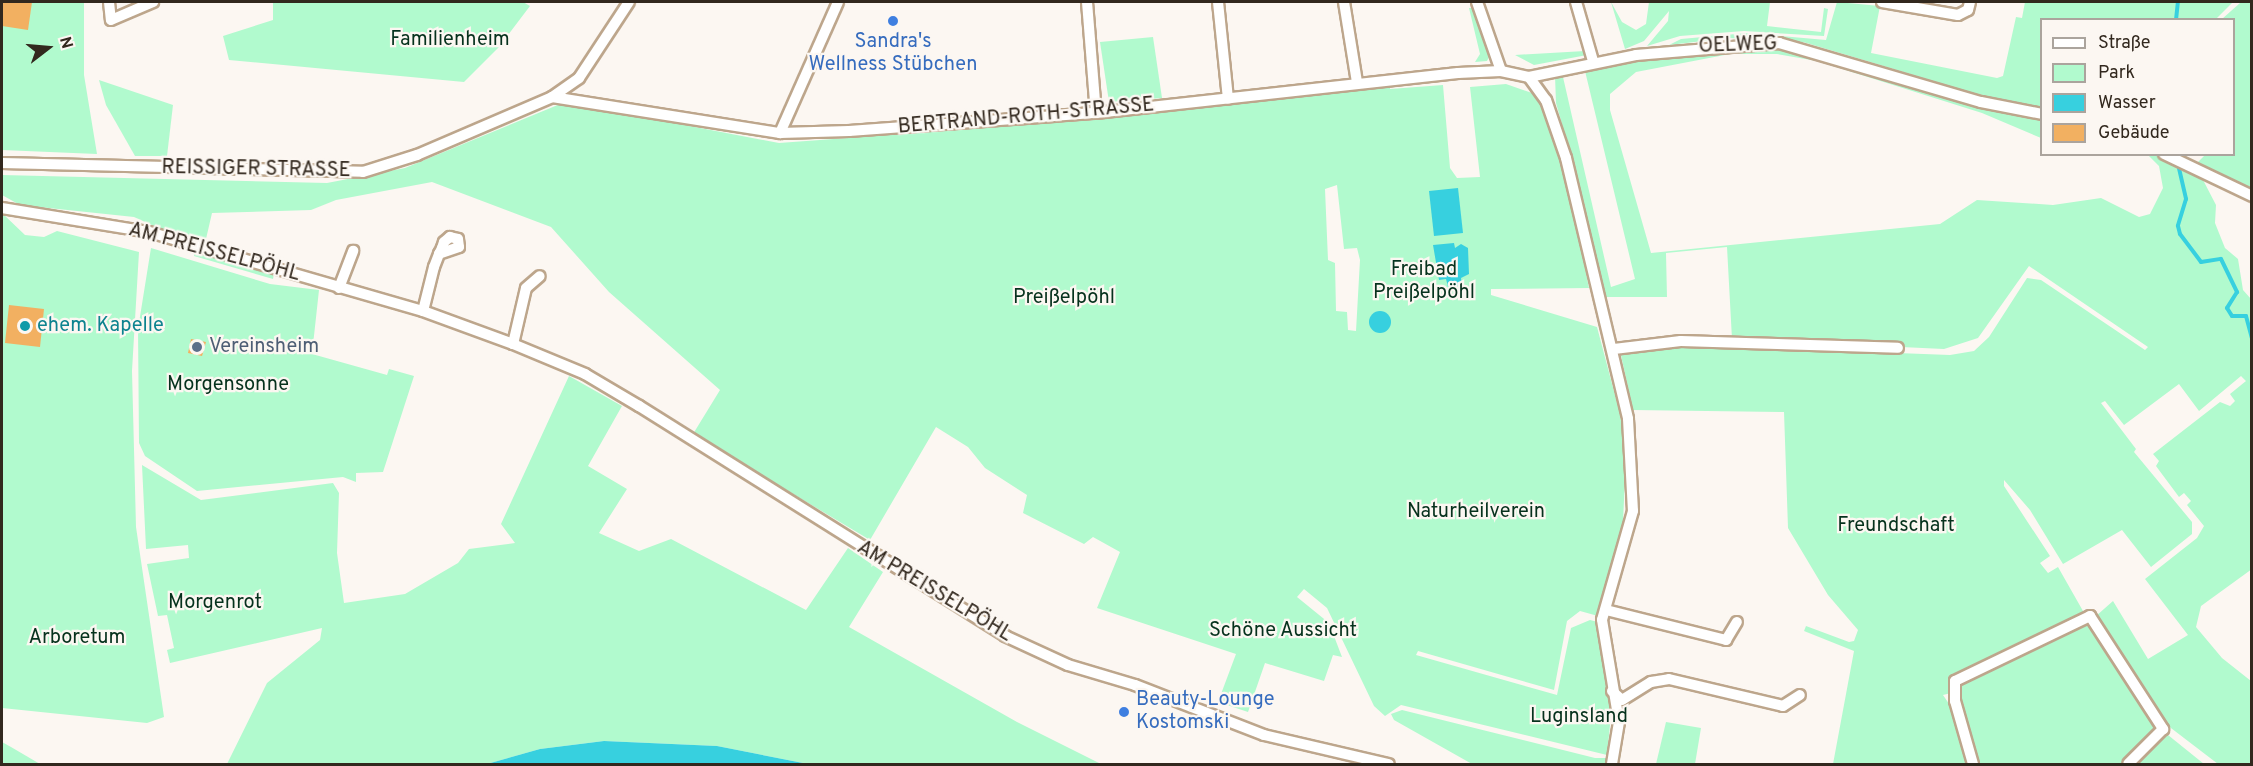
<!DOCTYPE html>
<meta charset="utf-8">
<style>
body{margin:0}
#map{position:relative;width:2253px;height:766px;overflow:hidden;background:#fcf7f2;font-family:Overpass,sans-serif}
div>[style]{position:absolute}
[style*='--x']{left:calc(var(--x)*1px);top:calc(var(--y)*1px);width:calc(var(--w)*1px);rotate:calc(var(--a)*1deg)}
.green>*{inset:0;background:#b1face}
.water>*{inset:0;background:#37d0df}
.round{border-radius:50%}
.stream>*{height:4px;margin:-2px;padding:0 2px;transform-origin:2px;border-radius:2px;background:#37d0df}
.building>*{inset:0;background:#f2b061}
.roads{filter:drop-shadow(2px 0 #bda68c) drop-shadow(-2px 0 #bda68c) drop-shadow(0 2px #bda68c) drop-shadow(0 -2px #bda68c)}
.minor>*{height:10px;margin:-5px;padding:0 5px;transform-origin:5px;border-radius:5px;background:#fff}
.dots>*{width:16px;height:16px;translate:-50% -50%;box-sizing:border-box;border:3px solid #fcf7f2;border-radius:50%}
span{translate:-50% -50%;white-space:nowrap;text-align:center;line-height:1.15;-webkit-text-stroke:4.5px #fcf7f2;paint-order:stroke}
.park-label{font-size:20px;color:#06321d}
.shop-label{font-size:20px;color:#366cbe}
.left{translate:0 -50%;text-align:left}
.street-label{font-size:20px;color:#32281e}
.culture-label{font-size:20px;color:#0d838f}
.service-label{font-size:20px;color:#4e5e75}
.frame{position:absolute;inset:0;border:3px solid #32281e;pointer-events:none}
.legend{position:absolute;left:2040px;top:18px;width:195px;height:138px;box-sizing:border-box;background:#fcf7f2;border:2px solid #aba49d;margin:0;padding:8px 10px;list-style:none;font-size:18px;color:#32281e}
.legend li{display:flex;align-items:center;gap:12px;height:30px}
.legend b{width:30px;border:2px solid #aba49d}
.north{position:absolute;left:18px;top:18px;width:60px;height:60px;-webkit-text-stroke:4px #fcf7f2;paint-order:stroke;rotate:74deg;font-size:16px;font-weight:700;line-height:24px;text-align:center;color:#32281e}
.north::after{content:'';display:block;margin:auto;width:21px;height:27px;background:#32281e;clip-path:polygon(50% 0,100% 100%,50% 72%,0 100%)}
</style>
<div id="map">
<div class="green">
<div style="clip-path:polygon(2px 2px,84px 2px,84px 75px,97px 154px,2px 150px)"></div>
<div style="clip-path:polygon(273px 2px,523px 2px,530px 6px,499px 47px,464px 82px,229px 60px,223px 36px,273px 20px)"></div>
<div style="clip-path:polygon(1571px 2px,1587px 55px,1534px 65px,1515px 55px,1585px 51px)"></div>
<div style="clip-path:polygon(1611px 2px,1622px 22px,1636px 30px,1646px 24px,1649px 2px,1770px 2px,1767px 26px,1821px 32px,1824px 8px,1828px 9px,1824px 36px,1744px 31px,1680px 36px,1647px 46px,1668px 21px,1669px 11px,1644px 41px,1625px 49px)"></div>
<div style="clip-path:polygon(1837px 2px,1880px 6px,1871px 53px,1997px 78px,2003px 76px,2016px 17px,2022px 18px,2025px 2px,2233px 2px,2216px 19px,2042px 20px,2041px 107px,1977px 94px,1803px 42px,1729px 38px,1669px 45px,1681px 39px,1747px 33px,1826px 40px)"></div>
<div style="clip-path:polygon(2251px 2px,2251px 190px,2196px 164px,2205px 155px,2234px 154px,2234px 20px,2222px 19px,2240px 3px)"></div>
<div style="clip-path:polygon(1469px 8px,1475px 8px,1490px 55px,1487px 61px,1475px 62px,1480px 54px)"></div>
<div style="clip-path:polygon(1153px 37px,1162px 98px,1109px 102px,1100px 42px)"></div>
<div style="clip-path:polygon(1785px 46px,2041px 118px,2041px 138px,1982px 113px,1817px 61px,1777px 54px,1730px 54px,1636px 72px,1610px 94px,1610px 110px,1651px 253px,1940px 224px,1977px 200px,2053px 205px,2101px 198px,2139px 217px,2150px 214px,2163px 188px,2159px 166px,2148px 155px,2157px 155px,2202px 178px,2216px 205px,2215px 223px,2225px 248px,2238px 259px,2243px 290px,2251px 299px,2252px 569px,2201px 606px,2196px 627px,2222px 658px,2251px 681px,2251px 764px,2218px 764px,2167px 725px,2134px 680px,2096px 616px,2113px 601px,2148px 659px,2188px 635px,2145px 579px,2197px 538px,2204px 526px,2187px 505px,2191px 501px,2184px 493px,2179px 497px,2156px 466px,2159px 461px,2153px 454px,2220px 402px,2230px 406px,2235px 401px,2230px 394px,2246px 381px,2241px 376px,2199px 411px,2179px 384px,2124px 425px,2105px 401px,2101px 403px,2136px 449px,2134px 452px,2192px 522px,2192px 534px,2151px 567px,2122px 530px,2063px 564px,2030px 510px,2004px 480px,2004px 486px,2050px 556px,2040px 563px,2048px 573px,2058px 567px,2083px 611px,2082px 616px,1955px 677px,1951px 693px,1943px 695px,1960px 720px,1970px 764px,1833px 764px,1854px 651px,1804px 631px,1806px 626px,1849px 642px,1854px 641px,1858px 630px,1828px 595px,1788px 528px,1784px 412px,1633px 410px,1620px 351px,1684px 345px,1950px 355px,1974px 351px,1989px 337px,2027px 278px,2041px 280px,2145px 350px,2148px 347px,2029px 266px,1978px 338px,1944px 349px,1732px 339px,1727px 247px,1666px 253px,1667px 297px,1602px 297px,1575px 170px,1556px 103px,1555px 76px,1563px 77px,1611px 287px,1635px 279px,1585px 71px,1602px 63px)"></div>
<div style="clip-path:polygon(99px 80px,173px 105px,167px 156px,135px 156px,106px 105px)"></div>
<div style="clip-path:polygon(evenodd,1390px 83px,1390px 89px,1443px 85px,1450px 168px,1457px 178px,1480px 177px,1470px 87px,1506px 84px,1532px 93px,1541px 103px,1563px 156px,1589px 288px,1491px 289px,1491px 295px,1597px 327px,1620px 414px,1626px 457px,1623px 522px,1598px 616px,1580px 611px,1567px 621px,1554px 690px,1418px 651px,1416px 655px,1557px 695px,1571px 628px,1590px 620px,1598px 622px,1612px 705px,1607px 755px,1401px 705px,1385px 716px,1374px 706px,1327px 608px,1304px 589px,1297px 597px,1329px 623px,1342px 657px,1333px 655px,1324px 681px,1265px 663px,1248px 712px,1218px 702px,1236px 654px,1097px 608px,1120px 552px,1093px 537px,1084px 544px,1023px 513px,1027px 495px,985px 468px,968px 447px,936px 427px,870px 540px,693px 434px,720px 390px,609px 292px,551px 227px,432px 182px,336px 200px,311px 210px,212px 213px,206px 239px,163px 230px,134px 217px,20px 205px,2px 195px,2px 175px,327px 183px,405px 168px,565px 102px,779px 143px,1094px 120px,1390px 83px,1337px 185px,1344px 249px,1357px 248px,1360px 260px,1356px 331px,1348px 330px,1347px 312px,1336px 311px,1335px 263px,1328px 260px,1325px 189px,1337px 185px)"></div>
<div style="clip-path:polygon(2px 213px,25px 235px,44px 237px,57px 231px,139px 252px,132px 371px,136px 527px,164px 717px,147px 723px,2px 708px)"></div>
<div style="clip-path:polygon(151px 248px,270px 284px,319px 290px,312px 354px,387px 375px,389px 369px,414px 376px,383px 472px,356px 473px,356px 482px,343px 477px,197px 491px,145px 456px,139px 443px,138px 329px)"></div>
<div style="clip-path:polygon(194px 250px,274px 274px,273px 279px,194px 256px)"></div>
<div style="clip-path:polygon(569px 376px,622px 406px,588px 466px,627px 489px,599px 533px,639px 551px,671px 539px,806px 610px,848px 548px,883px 572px,849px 627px,1017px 722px,1101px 764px,808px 764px,717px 746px,604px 741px,540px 749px,487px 764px,227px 764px,267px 683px,320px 640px,322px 628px,170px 663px,167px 650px,174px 648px,167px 615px,158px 616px,147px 564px,189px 558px,188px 545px,146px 549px,142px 465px,201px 500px,333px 483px,339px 493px,337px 553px,344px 603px,405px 594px,458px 563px,469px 549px,515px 543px,501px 524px)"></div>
<div style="clip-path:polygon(2090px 620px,2154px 720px,2153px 734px,2121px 764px,1975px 764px,1959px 689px,1962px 681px)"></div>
<div style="clip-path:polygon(1402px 710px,1595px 758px,1607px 758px,1605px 764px,1472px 764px,1394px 720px,1391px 714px)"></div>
<div style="clip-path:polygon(1666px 722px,1701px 728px,1695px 764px,1656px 764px)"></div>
<div style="clip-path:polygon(2162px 735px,2168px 735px,2204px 764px,2132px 764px)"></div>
<div style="clip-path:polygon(2px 742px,11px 747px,40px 764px,2px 764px)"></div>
</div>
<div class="water">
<div style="clip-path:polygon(1458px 188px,1463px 233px,1434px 236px,1429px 191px)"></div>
<div style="clip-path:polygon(1454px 243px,1455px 248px,1461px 244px,1468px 248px,1469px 274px,1461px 278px,1462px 285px,1448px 287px,1446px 279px,1439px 280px,1433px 245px)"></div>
<div class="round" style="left:1369px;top:311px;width:22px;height:22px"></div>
<div style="clip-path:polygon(604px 741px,717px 746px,808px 764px,487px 764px,540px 749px)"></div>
</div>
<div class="stream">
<div style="--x:2176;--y:20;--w:18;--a:-84"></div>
<div style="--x:2178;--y:164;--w:36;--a:77"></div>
<div style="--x:2186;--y:199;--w:28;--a:107"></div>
<div style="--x:2178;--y:226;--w:8;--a:76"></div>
<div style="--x:2180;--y:234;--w:35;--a:53"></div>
<div style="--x:2201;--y:262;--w:20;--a:-9"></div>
<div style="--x:2221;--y:259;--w:37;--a:64"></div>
<div style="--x:2237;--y:292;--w:19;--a:122"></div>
<div style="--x:2227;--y:308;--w:9;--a:58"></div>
<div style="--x:2232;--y:316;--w:14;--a:0"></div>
<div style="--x:2246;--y:316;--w:24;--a:75"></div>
</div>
<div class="building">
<div style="clip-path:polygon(2px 2px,32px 2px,28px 30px,2px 26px)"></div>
<div style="clip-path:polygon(9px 305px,44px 309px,40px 347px,5px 343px)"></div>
<div style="clip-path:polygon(191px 339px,206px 342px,202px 356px,188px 353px)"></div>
</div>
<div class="roads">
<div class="minor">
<div style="--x:109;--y:2;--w:18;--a:84"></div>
<div style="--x:111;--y:20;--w:46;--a:-23.2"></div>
<div style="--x:1087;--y:2;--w:111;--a:85.4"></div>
<div style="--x:1218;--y:2;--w:97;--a:84.1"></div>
<div style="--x:1344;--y:2;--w:81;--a:80.8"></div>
<div style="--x:1477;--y:2;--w:73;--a:70.8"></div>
<div style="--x:1576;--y:2;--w:61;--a:73.9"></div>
<div style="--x:1882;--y:2;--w:77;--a:9.7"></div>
<div style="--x:1958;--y:15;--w:11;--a:-27"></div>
<div style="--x:1968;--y:10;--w:8;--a:-76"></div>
<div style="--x:1529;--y:77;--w:29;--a:54"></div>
<div style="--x:1546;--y:100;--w:61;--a:71"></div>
<div style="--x:1566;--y:158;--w:268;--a:76.6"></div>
<div style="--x:1628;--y:419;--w:92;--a:86.9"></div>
<div style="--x:1633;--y:511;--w:113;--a:105.9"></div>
<div style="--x:1602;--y:620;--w:103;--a:80.5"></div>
<div style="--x:1619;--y:722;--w:43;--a:99.5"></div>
<div style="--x:552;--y:97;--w:231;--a:9"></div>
<div style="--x:780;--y:133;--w:69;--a:-1.7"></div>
<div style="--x:849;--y:131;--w:248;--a:-4.2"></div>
<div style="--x:1096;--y:113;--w:364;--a:-6.3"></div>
<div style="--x:1458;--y:73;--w:43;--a:-2.7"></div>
<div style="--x:1501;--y:71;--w:29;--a:12"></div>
<div style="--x:1529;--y:77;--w:109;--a:-11.6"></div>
<div style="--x:1636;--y:55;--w:144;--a:-4.8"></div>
<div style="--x:1779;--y:43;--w:210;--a:16.3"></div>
<div style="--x:1981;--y:102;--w:62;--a:11.1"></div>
<div style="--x:780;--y:133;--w:143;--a:-66.1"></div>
<div style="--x:2164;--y:154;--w:98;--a:25.5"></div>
<div style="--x:2;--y:163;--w:361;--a:1.4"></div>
<div style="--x:363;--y:172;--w:57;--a:-17.5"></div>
<div style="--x:417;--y:155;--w:147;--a:-23.2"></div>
<div style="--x:552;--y:97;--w:33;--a:-35"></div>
<div style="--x:579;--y:78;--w:91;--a:-56.7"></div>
<div style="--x:2;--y:208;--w:149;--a:9.3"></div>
<div style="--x:149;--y:232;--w:285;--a:16.1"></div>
<div style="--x:423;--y:311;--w:96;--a:20.1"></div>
<div style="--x:513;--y:344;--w:78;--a:22.6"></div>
<div style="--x:585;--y:374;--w:63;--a:30.7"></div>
<div style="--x:639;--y:406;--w:432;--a:32.1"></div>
<div style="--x:1005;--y:636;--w:69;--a:24.7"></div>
<div style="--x:1068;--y:665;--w:70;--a:16.6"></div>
<div style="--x:1135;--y:685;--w:138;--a:21.2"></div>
<div style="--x:1264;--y:735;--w:128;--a:13.1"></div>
<div style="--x:339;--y:288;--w:40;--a:-69"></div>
<div style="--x:423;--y:311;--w:45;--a:-76"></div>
<div style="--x:434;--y:267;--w:14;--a:-69"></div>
<div style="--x:439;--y:254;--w:7;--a:-63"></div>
<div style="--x:442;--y:248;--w:6;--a:-72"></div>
<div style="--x:444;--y:242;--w:8;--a:-40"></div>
<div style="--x:450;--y:237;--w:8;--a:14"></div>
<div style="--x:458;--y:239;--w:8;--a:83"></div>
<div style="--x:459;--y:247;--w:21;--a:161"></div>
<div style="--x:513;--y:344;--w:57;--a:-76.9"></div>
<div style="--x:526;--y:288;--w:18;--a:-41"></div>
<div style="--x:1614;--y:349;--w:67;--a:-6.8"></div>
<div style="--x:1681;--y:341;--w:217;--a:1.8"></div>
<div style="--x:1606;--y:610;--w:124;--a:14"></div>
<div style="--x:1726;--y:640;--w:21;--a:-59"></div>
<div style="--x:1612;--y:691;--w:13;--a:42"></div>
<div style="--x:1622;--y:700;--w:34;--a:-32"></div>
<div style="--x:1651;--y:682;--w:18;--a:-9"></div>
<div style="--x:1669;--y:679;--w:117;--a:13.3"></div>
<div style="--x:1783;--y:706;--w:20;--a:-33"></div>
<div style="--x:1973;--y:764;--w:66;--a:-105.9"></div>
<div style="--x:1955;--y:701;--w:20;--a:-90"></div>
<div style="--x:1955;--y:681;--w:150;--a:-25.7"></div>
<div style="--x:2090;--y:616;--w:135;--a:57.1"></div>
<div style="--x:2163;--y:729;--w:49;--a:135"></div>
</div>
</div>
<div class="dots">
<div style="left:893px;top:21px;background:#3f7fe0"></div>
<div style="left:25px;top:326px;background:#0f9aa8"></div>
<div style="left:197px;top:347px;background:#5c6f8a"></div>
<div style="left:1124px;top:712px;background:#3f7fe0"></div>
</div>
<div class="park-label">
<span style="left:450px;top:40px">Familienheim</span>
<span style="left:1424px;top:282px">Freibad<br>Preißelpöhl</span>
<span style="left:1064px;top:298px">Preißelpöhl</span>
<span style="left:228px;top:385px">Morgensonne</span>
<span style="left:1476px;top:512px">Naturheilverein</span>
<span style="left:1896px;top:526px">Freundschaft</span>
<span style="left:215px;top:603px">Morgenrot</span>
<span style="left:1283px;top:631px">Schöne Aussicht</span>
<span style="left:77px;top:638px">Arboretum</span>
<span style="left:1579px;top:717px">Luginsland</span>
</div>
<div class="shop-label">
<span style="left:893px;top:54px">Sandra's<br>Wellness Stübchen</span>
<span class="left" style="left:1136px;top:712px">Beauty-Lounge<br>Kostomski</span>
</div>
<div class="street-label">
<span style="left:1738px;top:46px;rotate:-2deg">OELWEG</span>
<span style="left:1026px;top:117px;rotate:-5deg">BERTRAND-ROTH-STRASSE</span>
<span style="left:256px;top:170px;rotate:1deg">REISSIGER STRASSE</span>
<span style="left:214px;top:253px;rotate:15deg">AM PREISSELPÖHL</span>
<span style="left:934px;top:592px;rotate:31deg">AM PREISSELPÖHL</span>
</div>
<div class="culture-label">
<span class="left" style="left:37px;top:326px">ehem. Kapelle</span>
</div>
<div class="service-label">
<span class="left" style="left:209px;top:347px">Vereinsheim</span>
</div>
<div class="frame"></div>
<ul class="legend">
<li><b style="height:8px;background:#fff"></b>Straße</li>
<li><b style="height:16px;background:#b1face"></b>Park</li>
<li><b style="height:16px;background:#37d0df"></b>Wasser</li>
<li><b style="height:16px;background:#f2b061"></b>Gebäude</li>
</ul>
<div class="north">N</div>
</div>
